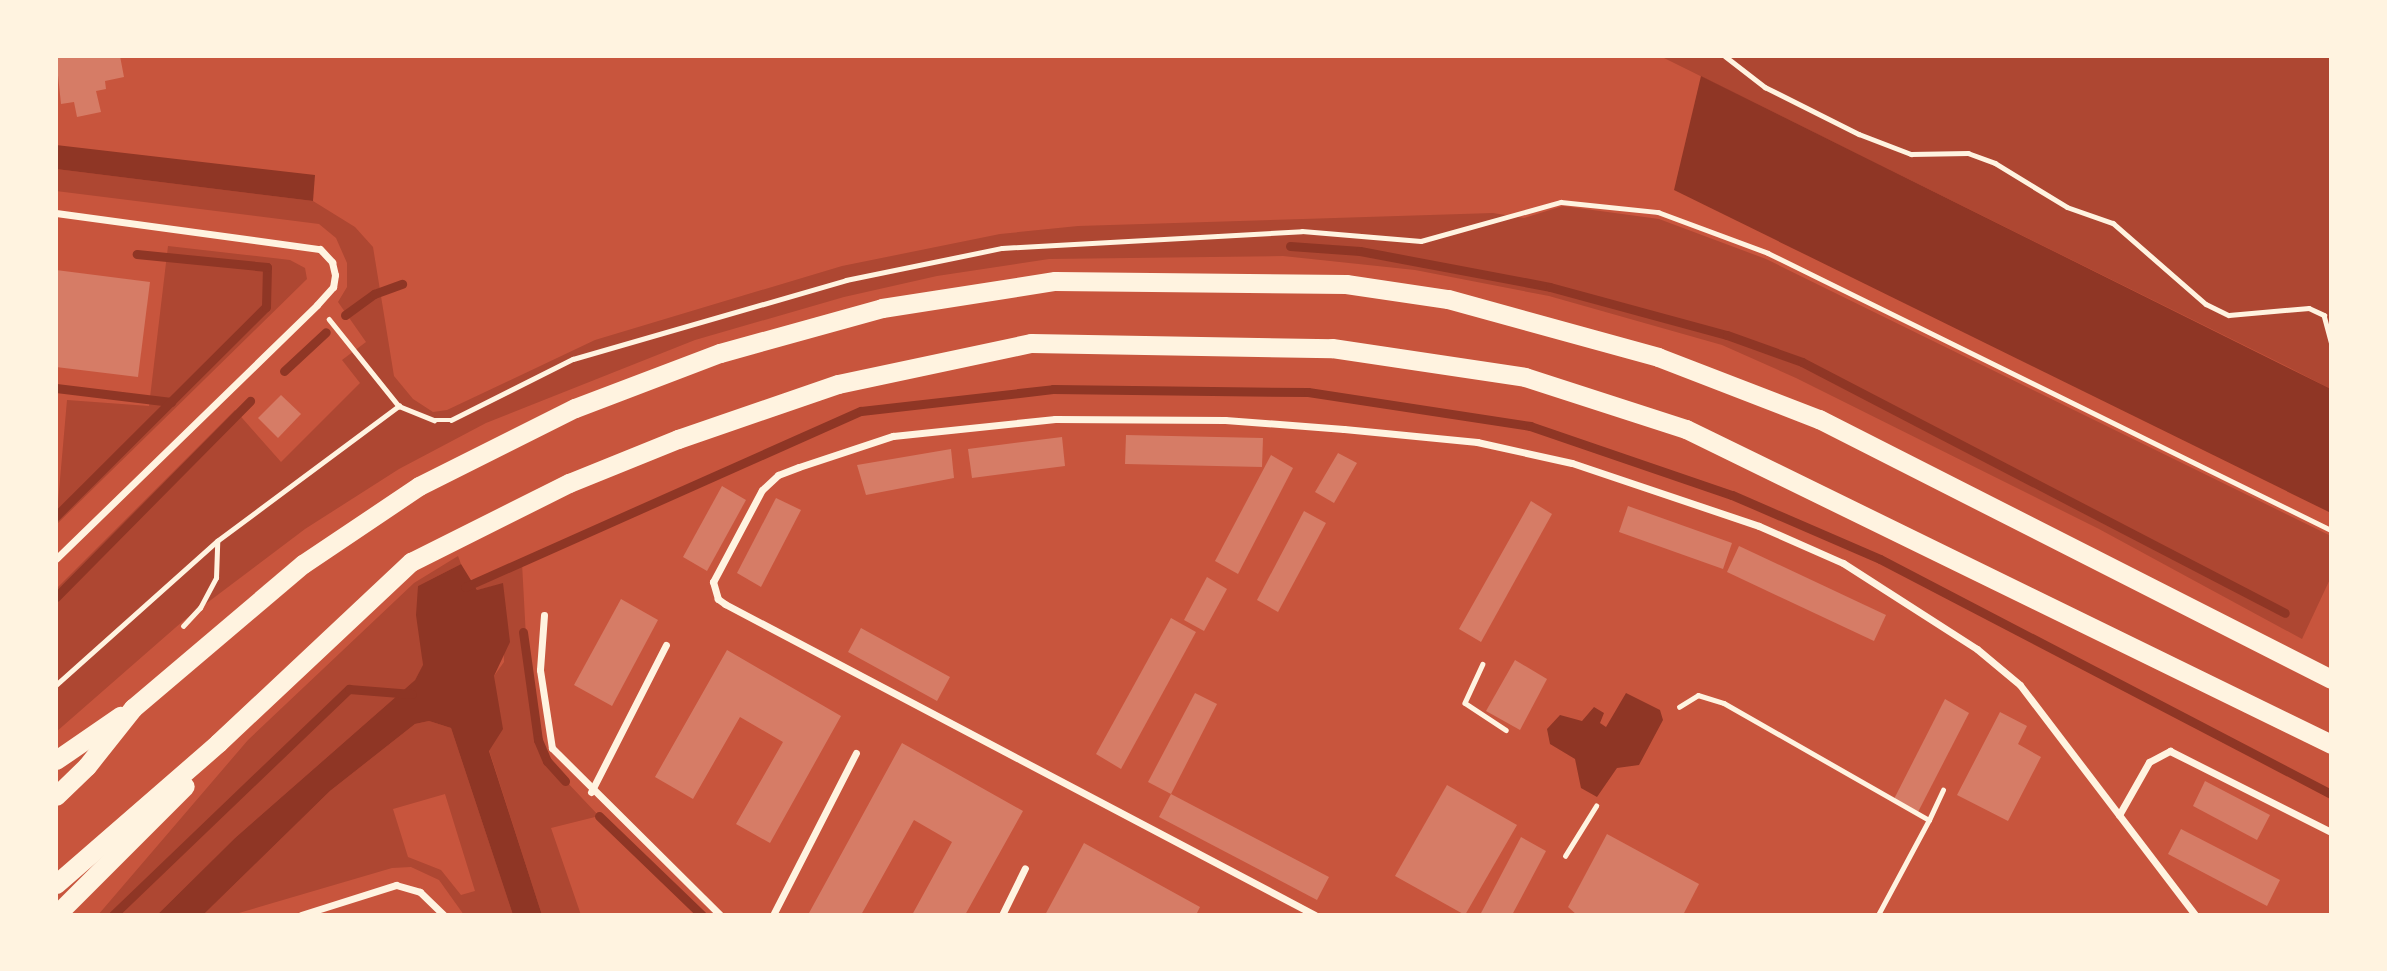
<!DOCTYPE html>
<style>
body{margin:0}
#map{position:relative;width:2387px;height:971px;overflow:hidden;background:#c8553d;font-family:Montserrat,sans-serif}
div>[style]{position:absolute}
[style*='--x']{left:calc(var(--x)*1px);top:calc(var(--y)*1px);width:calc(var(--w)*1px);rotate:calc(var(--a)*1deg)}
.green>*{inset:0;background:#ae4732}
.water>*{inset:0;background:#8f3625}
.stream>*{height:9px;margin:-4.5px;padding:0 4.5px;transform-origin:4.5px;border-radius:4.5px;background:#8f3625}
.building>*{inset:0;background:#d67c66}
.path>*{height:4.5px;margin:-2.25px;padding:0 2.25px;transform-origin:2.25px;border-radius:2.25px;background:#fff3e0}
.minor>*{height:7px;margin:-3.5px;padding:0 3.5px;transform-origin:3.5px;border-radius:3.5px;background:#fff3e0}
.trunk>*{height:19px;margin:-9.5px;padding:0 9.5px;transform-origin:9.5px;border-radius:9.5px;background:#fff3e0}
span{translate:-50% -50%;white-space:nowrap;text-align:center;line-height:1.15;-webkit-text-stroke:6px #fff3e0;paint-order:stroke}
.frame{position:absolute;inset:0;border:58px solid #fff3e0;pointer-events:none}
</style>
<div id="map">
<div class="green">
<div style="clip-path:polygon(1660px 56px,2331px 56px,2331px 389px,2280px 363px)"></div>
<div style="clip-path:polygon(56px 169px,313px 201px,355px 227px,373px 247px,394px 376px,413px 399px,433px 412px,447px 410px,595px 340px,842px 266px,1000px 234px,1078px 226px,1303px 219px,1493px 213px,1524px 218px,1563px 206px,1659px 219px,1766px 259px,2331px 536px,2331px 577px,2302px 639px,2099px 529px,1796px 378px,1722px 345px,1549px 296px,1415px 270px,1283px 256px,1049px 259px,937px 276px,844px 297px,695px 340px,486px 423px,399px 469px,305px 529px,183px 621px,56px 732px,56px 589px,235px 410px,281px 462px,360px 383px,342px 360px,366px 342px,338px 302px,347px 287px,347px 263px,336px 238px,319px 224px,56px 191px)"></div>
<div style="clip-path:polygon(168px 246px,290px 260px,305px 268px,307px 279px,56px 525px,67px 400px,149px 406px)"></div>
<div style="clip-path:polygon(458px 556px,461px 564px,418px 586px,423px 666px,415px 680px,235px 838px,157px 915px,98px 915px,248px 740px,414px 583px)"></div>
<div style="clip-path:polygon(522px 563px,529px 694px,538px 740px,547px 761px,599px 816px,551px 828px,581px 915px,542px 915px,489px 750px,494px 676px,504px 662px,502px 584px,477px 590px,474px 583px)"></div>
<div style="clip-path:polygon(evenodd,429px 721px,451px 728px,513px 915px,464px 915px,439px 880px,411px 867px,392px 868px,232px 915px,203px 915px,330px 791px,415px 724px,429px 721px,445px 794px,475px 891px,461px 895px,441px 870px,408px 857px,393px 809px,445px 794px)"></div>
</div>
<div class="water">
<div style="clip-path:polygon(1701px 76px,2331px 389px,2331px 513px,1674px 190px)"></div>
<div style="clip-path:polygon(56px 145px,315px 175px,313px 201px,56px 169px)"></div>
<div style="clip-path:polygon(461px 564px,477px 590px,503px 583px,510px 642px,494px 676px,503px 729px,489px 751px,542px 915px,513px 915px,451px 728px,429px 721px,415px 724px,330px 791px,203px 915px,157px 915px,235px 838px,415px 680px,423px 665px,416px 615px,418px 586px)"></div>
<div style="clip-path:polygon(1626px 693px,1660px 710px,1663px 720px,1639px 765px,1617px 768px,1597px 797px,1581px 788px,1575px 759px,1550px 744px,1547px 729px,1560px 715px,1582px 721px,1594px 707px,1604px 713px,1600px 723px,1606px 727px)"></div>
</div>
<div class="stream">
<div style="--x:1290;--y:246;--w:70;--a:4.1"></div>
<div style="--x:1360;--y:251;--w:193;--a:10.7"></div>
<div style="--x:1550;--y:287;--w:183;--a:15.2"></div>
<div style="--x:1727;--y:335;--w:80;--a:19.8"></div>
<div style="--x:1802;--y:362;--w:544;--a:27.46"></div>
<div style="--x:345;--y:315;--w:36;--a:-36"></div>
<div style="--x:374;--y:294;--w:30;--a:-20"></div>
<div style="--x:284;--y:371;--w:57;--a:-42.9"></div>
<div style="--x:56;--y:388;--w:116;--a:6.9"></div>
<div style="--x:56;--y:516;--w:296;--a:-44.9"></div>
<div style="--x:266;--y:307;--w:40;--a:-88.6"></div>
<div style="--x:267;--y:267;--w:131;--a:-174.3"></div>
<div style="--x:465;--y:587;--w:433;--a:-24"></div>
<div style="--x:861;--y:411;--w:193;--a:-6.5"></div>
<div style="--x:1053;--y:389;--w:255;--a:0.7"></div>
<div style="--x:1308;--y:392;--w:225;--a:8.7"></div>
<div style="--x:1530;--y:426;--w:213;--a:18.9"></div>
<div style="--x:1732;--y:495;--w:161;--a:23.4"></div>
<div style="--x:1880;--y:559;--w:509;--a:27.52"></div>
<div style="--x:56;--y:597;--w:276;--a:-45.3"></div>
<div style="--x:523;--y:632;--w:109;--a:82.1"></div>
<div style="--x:538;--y:740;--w:23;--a:67"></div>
<div style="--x:547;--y:761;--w:27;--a:48"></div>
<div style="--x:599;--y:816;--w:143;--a:43.9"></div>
<div style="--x:113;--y:915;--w:327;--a:-43.8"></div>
<div style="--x:349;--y:689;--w:63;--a:4.5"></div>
</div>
<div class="building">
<div style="clip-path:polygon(56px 56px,120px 56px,124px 77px,105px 81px,106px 89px,96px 91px,101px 112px,77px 117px,74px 102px,61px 104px)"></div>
<div style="clip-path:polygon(56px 270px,150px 282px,138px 377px,56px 367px)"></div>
<div style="clip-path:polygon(281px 395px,301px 414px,278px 438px,258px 418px)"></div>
<div style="clip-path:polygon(1126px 435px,1263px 438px,1262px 467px,1125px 464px)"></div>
<div style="clip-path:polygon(1062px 437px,1065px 466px,972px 478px,968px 449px)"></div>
<div style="clip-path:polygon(951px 449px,954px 478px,866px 495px,857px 465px)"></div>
<div style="clip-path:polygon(1338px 453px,1357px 463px,1334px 503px,1315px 492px)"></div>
<div style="clip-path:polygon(1271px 455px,1293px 468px,1238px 574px,1215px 561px)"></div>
<div style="clip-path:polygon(722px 486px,746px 500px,707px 571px,683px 557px)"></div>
<div style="clip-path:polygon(776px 498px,801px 510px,761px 587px,737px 573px)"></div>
<div style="clip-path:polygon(1531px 501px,1552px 514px,1481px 642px,1459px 629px)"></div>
<div style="clip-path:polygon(1628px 506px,1732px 543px,1723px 569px,1619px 532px)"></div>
<div style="clip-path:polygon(1304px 511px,1326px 523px,1278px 612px,1257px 600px)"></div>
<div style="clip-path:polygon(1739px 546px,1886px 615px,1874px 641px,1727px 572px)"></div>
<div style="clip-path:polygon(1207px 577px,1227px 589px,1204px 631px,1184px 620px)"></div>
<div style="clip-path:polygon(621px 599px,658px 620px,612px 706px,574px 685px)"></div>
<div style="clip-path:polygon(1171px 618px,1196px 632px,1121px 769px,1096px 754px)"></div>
<div style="clip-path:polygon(861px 628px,950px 677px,937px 701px,848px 652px)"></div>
<div style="clip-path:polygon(727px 650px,841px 716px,770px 843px,736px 824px,783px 742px,740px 717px,693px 799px,655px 777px)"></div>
<div style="clip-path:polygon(1515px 660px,1547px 679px,1520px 730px,1486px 711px)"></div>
<div style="clip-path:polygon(1195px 693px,1217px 704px,1171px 794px,1148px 782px)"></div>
<div style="clip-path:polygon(1945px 699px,1969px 713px,1918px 812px,1894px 799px)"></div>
<div style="clip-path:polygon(2000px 712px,2027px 726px,2018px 744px,2041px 757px,2008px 821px,1957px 795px)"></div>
<div style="clip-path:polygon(902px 743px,1023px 811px,965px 915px,912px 915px,952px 842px,914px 820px,861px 915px,813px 915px,809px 913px)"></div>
<div style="clip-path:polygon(2205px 781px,2270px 815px,2257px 840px,2193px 806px)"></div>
<div style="clip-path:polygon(1447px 785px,1517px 825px,1465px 915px,1395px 876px)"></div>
<div style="clip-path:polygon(1171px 794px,1329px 877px,1317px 900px,1159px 817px)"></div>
<div style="clip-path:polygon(2181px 829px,2280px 880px,2267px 906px,2168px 854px)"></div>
<div style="clip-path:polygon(1607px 834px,1699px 884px,1683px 915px,1577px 915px,1568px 907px)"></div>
<div style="clip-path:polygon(1521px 837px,1546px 851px,1512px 915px,1480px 915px)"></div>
<div style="clip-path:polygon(1084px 843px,1200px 907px,1196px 915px,1045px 915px)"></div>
</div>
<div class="path">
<div style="--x:1725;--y:56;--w:51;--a:37.8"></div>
<div style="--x:1765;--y:87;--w:105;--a:26.6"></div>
<div style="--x:1859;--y:134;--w:56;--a:21"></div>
<div style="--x:1911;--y:154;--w:57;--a:-1"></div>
<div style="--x:1968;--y:153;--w:29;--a:20"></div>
<div style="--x:1995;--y:163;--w:84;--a:31.4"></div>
<div style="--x:2067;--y:207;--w:49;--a:19.2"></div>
<div style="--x:2113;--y:223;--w:123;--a:41.1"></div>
<div style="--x:2206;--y:304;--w:25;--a:26"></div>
<div style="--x:2229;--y:315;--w:80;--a:-5"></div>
<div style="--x:2309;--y:308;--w:17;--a:25"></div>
<div style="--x:2324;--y:315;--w:28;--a:75"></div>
<div style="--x:329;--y:319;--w:112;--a:51.2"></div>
<div style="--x:183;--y:626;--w:25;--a:-47"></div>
<div style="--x:200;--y:608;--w:34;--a:-62"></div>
<div style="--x:216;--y:578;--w:36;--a:-88"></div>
<div style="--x:1483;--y:664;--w:43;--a:114.8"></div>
<div style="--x:1465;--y:703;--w:49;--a:33.4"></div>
<div style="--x:56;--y:685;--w:216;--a:-41.8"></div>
<div style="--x:217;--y:541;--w:227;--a:-36.6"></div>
<div style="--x:399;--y:406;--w:38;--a:22"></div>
<div style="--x:434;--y:420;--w:17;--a:0"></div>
<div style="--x:451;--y:420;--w:136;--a:-26.6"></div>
<div style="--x:573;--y:359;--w:284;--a:-16.1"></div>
<div style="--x:846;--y:280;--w:159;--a:-11.6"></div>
<div style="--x:1002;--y:248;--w:300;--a:-3.2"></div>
<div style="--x:1302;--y:231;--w:119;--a:4.8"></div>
<div style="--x:1421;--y:241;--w:145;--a:-15.6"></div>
<div style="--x:1561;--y:202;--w:98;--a:5.9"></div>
<div style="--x:1658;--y:212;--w:117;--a:20.4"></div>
<div style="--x:1768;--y:253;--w:627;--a:26.2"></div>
<div style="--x:1679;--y:707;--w:22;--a:-32"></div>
<div style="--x:1698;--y:695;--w:27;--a:17"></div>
<div style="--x:1724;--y:703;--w:236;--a:29.7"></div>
<div style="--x:1929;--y:820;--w:33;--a:-65"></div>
<div style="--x:1565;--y:856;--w:59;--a:-58.2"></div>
<div style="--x:1878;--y:915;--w:108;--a:-61.8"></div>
</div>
<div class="minor">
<div style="--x:56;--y:213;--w:266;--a:7.8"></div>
<div style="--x:320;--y:249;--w:18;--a:47"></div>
<div style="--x:332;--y:262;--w:13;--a:77"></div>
<div style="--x:335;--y:275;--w:12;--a:99"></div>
<div style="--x:333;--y:287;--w:24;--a:132"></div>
<div style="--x:317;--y:305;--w:364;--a:135.8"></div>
<div style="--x:544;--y:615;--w:55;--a:94.2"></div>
<div style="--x:540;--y:670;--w:79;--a:81.3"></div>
<div style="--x:552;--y:748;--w:237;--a:44.8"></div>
<div style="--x:591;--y:792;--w:165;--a:-63"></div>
<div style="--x:2119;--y:815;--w:61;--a:-60.5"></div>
<div style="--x:2149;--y:762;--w:24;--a:-28"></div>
<div style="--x:2170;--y:751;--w:180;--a:26.7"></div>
<div style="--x:301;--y:915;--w:100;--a:-17.5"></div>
<div style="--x:396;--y:885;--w:25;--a:16"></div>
<div style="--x:420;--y:892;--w:33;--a:44"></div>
<div style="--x:773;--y:915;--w:182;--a:-62.9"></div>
<div style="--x:1002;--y:915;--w:52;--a:-63.9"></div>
<div style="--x:1315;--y:915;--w:667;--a:-152.21"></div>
<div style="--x:725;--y:604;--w:9;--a:-144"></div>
<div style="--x:718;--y:599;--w:18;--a:-106"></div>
<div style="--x:713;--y:582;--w:104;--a:-62"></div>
<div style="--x:762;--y:490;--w:22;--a:-43"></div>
<div style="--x:778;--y:475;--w:22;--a:-21"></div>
<div style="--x:799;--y:467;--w:99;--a:-18.3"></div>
<div style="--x:893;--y:436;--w:163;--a:-6"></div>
<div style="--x:1055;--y:419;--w:170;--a:0.3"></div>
<div style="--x:1225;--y:420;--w:119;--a:4.3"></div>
<div style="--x:1344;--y:429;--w:134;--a:5.6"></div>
<div style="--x:1477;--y:442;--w:97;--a:12.5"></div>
<div style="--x:1572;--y:463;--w:197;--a:18.6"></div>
<div style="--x:1759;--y:526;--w:92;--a:23.8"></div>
<div style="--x:1843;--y:563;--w:159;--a:32.7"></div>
<div style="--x:1977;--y:649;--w:56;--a:39.9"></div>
<div style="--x:2020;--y:685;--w:289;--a:52.7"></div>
</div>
<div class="trunk">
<div style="--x:56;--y:760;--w:78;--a:-34.5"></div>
<div style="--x:56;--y:796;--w:43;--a:-44.1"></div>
<div style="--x:87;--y:766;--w:74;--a:-51.6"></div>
<div style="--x:133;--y:708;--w:223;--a:-40.3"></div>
<div style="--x:303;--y:564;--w:140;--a:-33.9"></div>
<div style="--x:419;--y:486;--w:174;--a:-26.6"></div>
<div style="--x:575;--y:408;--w:155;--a:-20.8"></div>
<div style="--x:720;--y:353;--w:168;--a:-15.5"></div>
<div style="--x:882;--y:308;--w:175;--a:-8.9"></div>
<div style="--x:1055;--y:281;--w:291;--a:0.6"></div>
<div style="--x:1346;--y:284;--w:103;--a:8.4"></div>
<div style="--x:1448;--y:299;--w:218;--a:15.4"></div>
<div style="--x:1658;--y:357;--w:173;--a:21.1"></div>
<div style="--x:1819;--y:419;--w:574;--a:26.92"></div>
<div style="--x:56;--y:884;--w:215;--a:-41"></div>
<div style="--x:218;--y:743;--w:265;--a:-43.2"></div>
<div style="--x:411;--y:562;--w:177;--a:-26.6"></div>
<div style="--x:569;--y:483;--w:118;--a:-22"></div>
<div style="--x:678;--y:439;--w:169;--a:-19"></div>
<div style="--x:838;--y:384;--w:197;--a:-12"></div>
<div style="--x:1031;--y:343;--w:301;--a:1"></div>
<div style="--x:1332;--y:348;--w:195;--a:8.5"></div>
<div style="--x:1525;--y:377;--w:169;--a:17.9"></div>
<div style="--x:1686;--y:429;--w:718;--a:26.03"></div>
<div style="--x:56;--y:915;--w:182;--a:-45"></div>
</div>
<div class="frame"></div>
</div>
